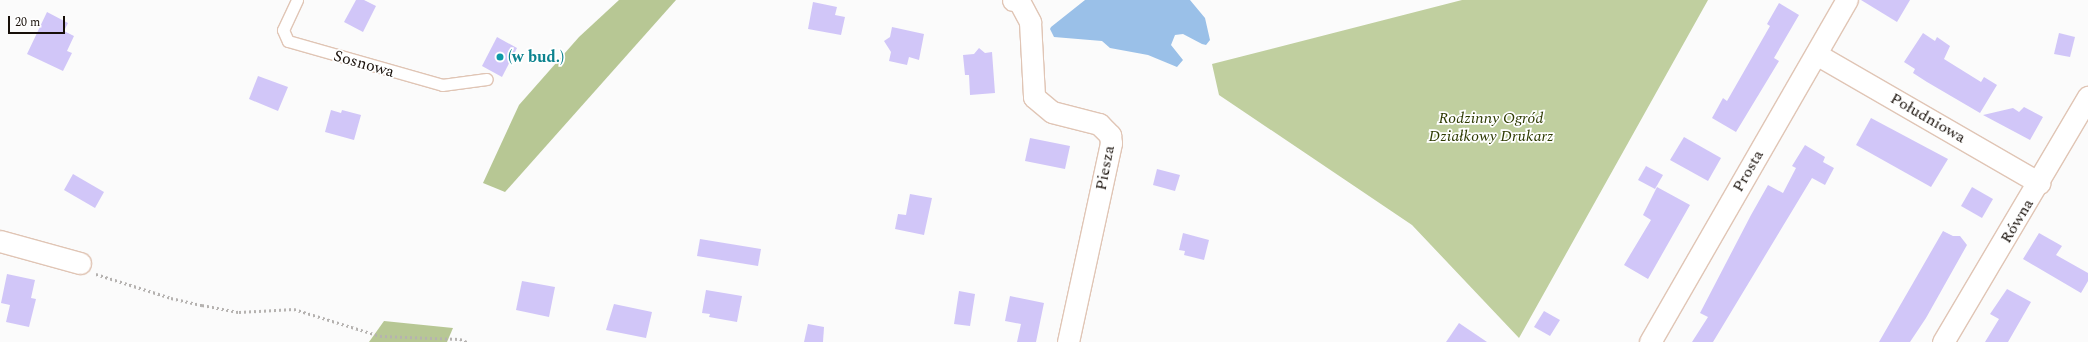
<!DOCTYPE html>
<meta charset="utf-8">
<style>
body{margin:0}
#map{position:relative;width:2088px;height:342px;overflow:hidden;background:#fbfbfb;font-family:Spectral,serif}
div>[style]{position:absolute}
[style*='--x']{left:calc(var(--x)*1px);top:calc(var(--y)*1px);width:calc(var(--w)*1px);rotate:calc(var(--a)*1deg)}
.green>*{inset:0;background:#c0cf9f}
.forest>*{inset:0;background:#b7c794}
.water>*{inset:0;background:#9ac0e8}
.building>*{inset:0;background:#d1c6f8}
.path>*{height:2.5px;margin-top:-1.25px;transform-origin:0;background:repeating-linear-gradient(90deg,#b5b2b0 0 2px,transparent 0 5px)}
.roads{filter:drop-shadow(1px 0 #e0c5b5) drop-shadow(-1px 0 #e0c5b5) drop-shadow(0 1px #e0c5b5) drop-shadow(0 -1px #e0c5b5)}
.service>*{height:11px;margin:-5.5px;padding:0 5.5px;transform-origin:5.5px;border-radius:5.5px;background:#fff}
.minor>*{height:21px;margin:-10.5px;padding:0 10.5px;transform-origin:10.5px;border-radius:10.5px;background:#fff}
.dots>*{width:11px;height:11px;translate:-50% -50%;box-sizing:border-box;border:2px solid #fff;border-radius:50%}
span{translate:-50% -50%;white-space:nowrap;text-align:center;line-height:1.15;-webkit-text-stroke:3.5px #fff;paint-order:stroke}
.culture-label{font-size:16px;color:#0d838f;font-weight:700}
.left{translate:0 -50%;text-align:left}
.street-label{font-size:16px;color:#170f09}
.park-label{font-size:16px;color:#2d3a00;font-style:italic}
.scale{position:absolute;left:8px;top:16px;width:57px;height:18px;box-sizing:border-box;border:2px solid #170f09;border-top:0;padding-left:5px;font-size:12px;line-height:14px;white-space:nowrap;color:#170f09;-webkit-text-stroke:3px #fff;paint-order:stroke}
</style>
<div id="map">
<div class="green">
<div style="clip-path:polygon(1462px 0,1708px 0,1519px 338px,1412px 225px,1219px 95px,1212px 64px)"></div>
</div>
<div class="forest">
<div style="clip-path:polygon(619px 0,676px 0,505px 192px,483px 183px,519px 105px,579px 37px)"></div>
<div style="clip-path:polygon(384px 321px,453px 328px,447px 342px,369px 342px)"></div>
</div>
<div class="water">
<div style="clip-path:polygon(1085px 0,1190px 0,1205px 18px,1210px 40px,1206px 45px,1202px 44px,1183px 34px,1175px 35px,1171px 45px,1183px 60px,1177px 67px,1148px 55px,1110px 48px,1102px 41px,1054px 37px,1050px 29px,1051px 27px)"></div>
</div>
<div class="building">
<div style="clip-path:polygon(356px 0,364px 0,376px 6px,363px 32px,344px 22px)"></div>
<div style="clip-path:polygon(1861px 0,1910px 0,1897px 22px)"></div>
<div style="clip-path:polygon(813px 2px,837px 7px,835px 15px,845px 17px,841px 35px,808px 29px)"></div>
<div style="clip-path:polygon(1779px 3px,1799px 15px,1774px 58px,1779px 61px,1736px 132px,1712px 118px,1723px 98px,1727px 101px,1770px 26px,1767px 24px)"></div>
<div style="clip-path:polygon(47px 12px,68px 23px,64px 31px,74px 36px,67px 51px,72px 53px,63px 71px,27px 54px)"></div>
<div style="clip-path:polygon(892px 27px,924px 34px,919px 60px,909px 57px,907px 65px,889px 61px,891px 52px,884px 41px,890px 37px)"></div>
<div style="clip-path:polygon(1923px 33px,1935px 41px,1937px 37px,1950px 46px,1944px 59px,1981px 82px,1984px 77px,1997px 85px,1980px 113px,1927px 82px,1913px 73px,1915px 69px,1904px 62px)"></div>
<div style="clip-path:polygon(2059px 33px,2075px 37px,2070px 57px,2054px 54px)"></div>
<div style="clip-path:polygon(497px 37px,517px 48px,502px 77px,482px 66px)"></div>
<div style="clip-path:polygon(979px 48px,985px 53px,992px 52px,995px 93px,970px 95px,969px 75px,965px 75px,963px 55px,974px 54px)"></div>
<div style="clip-path:polygon(258px 76px,288px 87px,278px 111px,249px 99px)"></div>
<div style="clip-path:polygon(2024px 107px,2043px 117px,2030px 140px,1983px 115px,2013px 108px,2019px 112px)"></div>
<div style="clip-path:polygon(331px 110px,341px 113px,342px 110px,361px 115px,354px 140px,325px 132px)"></div>
<div style="clip-path:polygon(1871px 118px,1948px 159px,1931px 187px,1856px 145px)"></div>
<div style="clip-path:polygon(1684px 137px,1721px 158px,1708px 181px,1670px 160px)"></div>
<div style="clip-path:polygon(1030px 138px,1070px 146px,1065px 169px,1025px 161px)"></div>
<div style="clip-path:polygon(1805px 145px,1825px 157px,1823px 162px,1834px 168px,1825px 185px,1812px 178px,1713px 342px,1692px 342px,1708px 317px,1700px 313px,1751px 215px,1768px 185px,1783px 193px,1796px 168px,1792px 166px)"></div>
<div style="clip-path:polygon(1646px 166px,1663px 175px,1655px 189px,1638px 180px)"></div>
<div style="clip-path:polygon(1157px 169px,1180px 175px,1175px 191px,1153px 185px)"></div>
<div style="clip-path:polygon(73px 174px,104px 192px,95px 208px,64px 190px)"></div>
<div style="clip-path:polygon(1657px 187px,1690px 205px,1648px 279px,1624px 265px,1651px 220px,1643px 215px)"></div>
<div style="clip-path:polygon(1972px 187px,1993px 199px,1982px 218px,1961px 206px)"></div>
<div style="clip-path:polygon(910px 194px,932px 198px,924px 235px,895px 229px,898px 214px,906px 215px)"></div>
<div style="clip-path:polygon(1943px 231px,1953px 236px,1960px 236px,1967px 245px,1926px 318px,1910px 342px,1879px 342px)"></div>
<div style="clip-path:polygon(1183px 233px,1209px 240px,1204px 260px,1184px 255px,1185px 251px,1179px 250px)"></div>
<div style="clip-path:polygon(2039px 233px,2062px 246px,2056px 255px,2088px 273px,2088px 281px,2081px 293px,2023px 259px)"></div>
<div style="clip-path:polygon(700px 239px,761px 249px,758px 266px,697px 256px)"></div>
<div style="clip-path:polygon(7px 274px,35px 280px,31px 298px,36px 299px,29px 327px,6px 322px,10px 305px,1px 303px)"></div>
<div style="clip-path:polygon(522px 281px,555px 287px,549px 317px,516px 310px)"></div>
<div style="clip-path:polygon(2007px 289px,2031px 302px,2008px 342px,1985px 342px,1999px 319px,1990px 314px)"></div>
<div style="clip-path:polygon(706px 290px,742px 296px,737px 322px,709px 317px,710px 314px,702px 313px)"></div>
<div style="clip-path:polygon(959px 291px,975px 294px,970px 326px,954px 324px)"></div>
<div style="clip-path:polygon(1010px 296px,1044px 303px,1036px 342px,1017px 342px,1021px 324px,1005px 321px)"></div>
<div style="clip-path:polygon(614px 304px,652px 312px,646px 338px,606px 330px)"></div>
<div style="clip-path:polygon(1544px 311px,1560px 320px,1550px 336px,1534px 327px)"></div>
<div style="clip-path:polygon(1459px 323px,1487px 342px,1446px 342px)"></div>
<div style="clip-path:polygon(808px 324px,824px 327px,823px 342px,804px 342px)"></div>
</div>
<div class="path">
<div style="--x:96;--y:274;--w:79;--a:17.7"></div>
<div style="--x:171;--y:298;--w:32;--a:13"></div>
<div style="--x:202;--y:305;--w:38;--a:11"></div>
<div style="--x:239;--y:312;--w:55;--a:-3.1"></div>
<div style="--x:294;--y:309;--w:90;--a:17.4"></div>
<div style="--x:380;--y:336;--w:80;--a:2.1"></div>
<div style="--x:460;--y:339;--w:8;--a:23"></div>
</div>
<div class="roads">
<div class="service">
<div style="--x:297;--y:0;--w:33;--a:115"></div>
<div style="--x:283;--y:30;--w:12;--a:66"></div>
<div style="--x:288;--y:41;--w:160;--a:15.9"></div>
<div style="--x:442;--y:85;--w:45;--a:-7.6"></div>
</div>
<div class="minor">
<div style="--x:1013;--y:0;--w:6;--a:9"></div>
<div style="--x:1019;--y:1;--w:24;--a:62"></div>
<div style="--x:1030;--y:22;--w:75;--a:86.9"></div>
<div style="--x:1034;--y:97;--w:23;--a:40"></div>
<div style="--x:1052;--y:112;--w:49;--a:14.3"></div>
<div style="--x:1099;--y:124;--w:16;--a:45"></div>
<div style="--x:1110;--y:135;--w:8;--a:83"></div>
<div style="--x:1111;--y:143;--w:204;--a:102.2"></div>
<div style="--x:1816;--y:54;--w:258;--a:30"></div>
<div style="--x:0;--y:241;--w:83;--a:15.4"></div>
<div style="--x:1650;--y:342;--w:395;--a:-60.1"></div>
<div style="--x:1943;--y:342;--w:285;--a:-59.4"></div>
</div>
</div>
<div class="dots">
<div style="left:500px;top:57px;background:#0f9aa8"></div>
</div>
<div class="culture-label">
<span class="left" style="left:508px;top:57px">(w bud.)</span>
</div>
<div class="street-label">
<span style="left:364px;top:64px;rotate:16deg">Sosnowa</span>
<span style="left:1928px;top:118px;rotate:30deg">Południowa</span>
<span style="left:1105px;top:168px;rotate:-79deg">Piesza</span>
<span style="left:1748px;top:171px;rotate:-60deg">Prosta</span>
<span style="left:2017px;top:221px;rotate:-59deg">Równa</span>
</div>
<div class="park-label">
<span style="left:1491px;top:127px">Rodzinny Ogród<br>Działkowy Drukarz</span>
</div>
<div class="scale">20 m</div>
</div>
